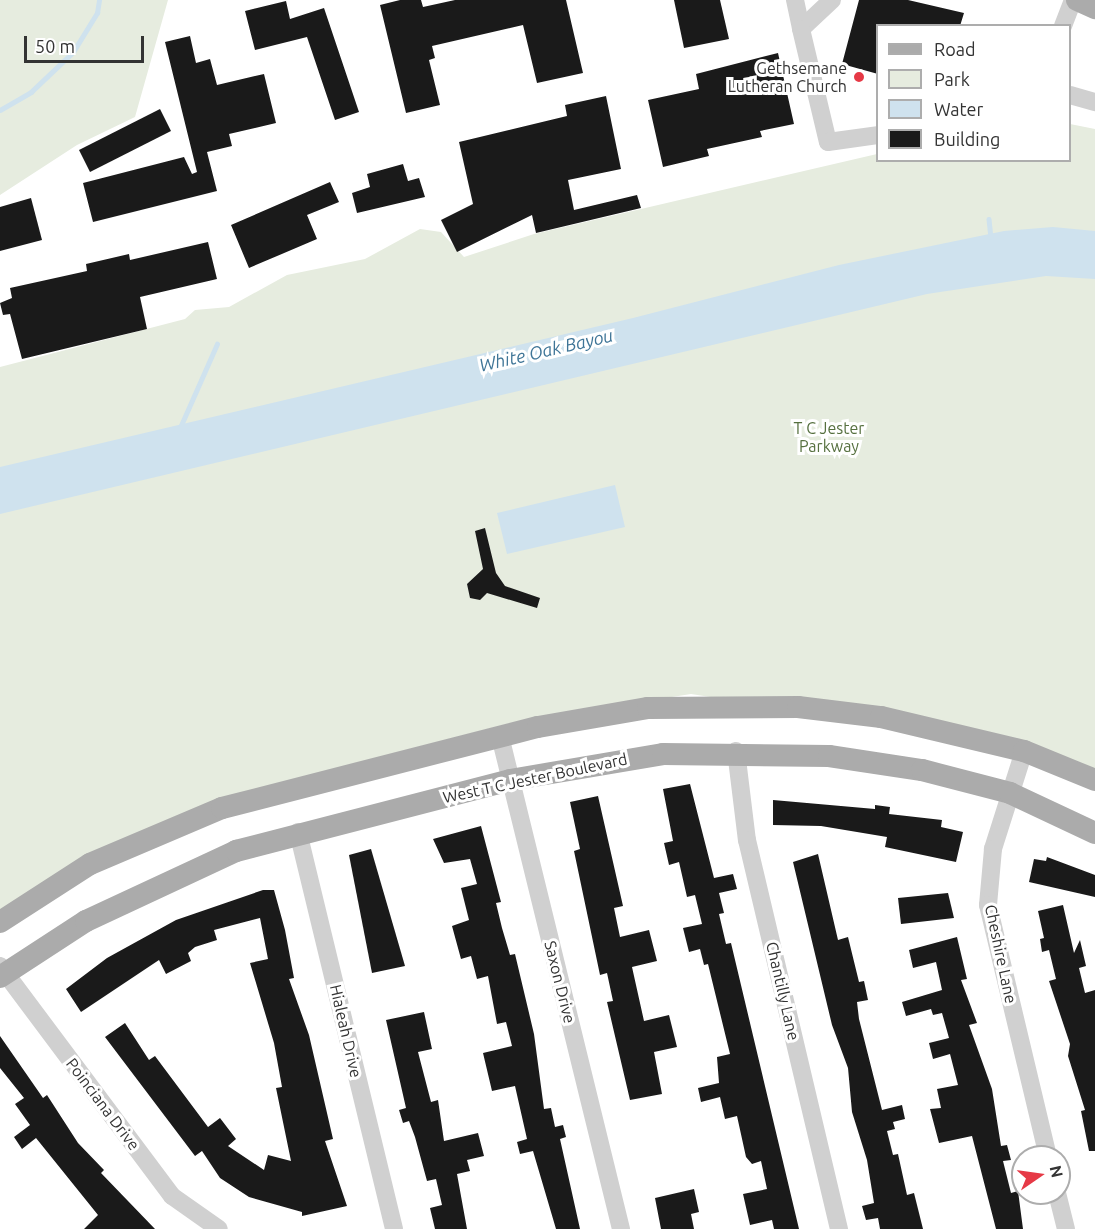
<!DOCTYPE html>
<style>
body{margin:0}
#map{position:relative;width:1095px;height:1229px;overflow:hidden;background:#fff;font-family:Ubuntu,sans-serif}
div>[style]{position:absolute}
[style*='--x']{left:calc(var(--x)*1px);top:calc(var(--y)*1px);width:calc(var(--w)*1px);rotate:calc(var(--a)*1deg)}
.green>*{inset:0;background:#e6ecdf}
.water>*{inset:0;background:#cfe2ee}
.stream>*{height:4.5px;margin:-2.25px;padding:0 2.25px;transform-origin:2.25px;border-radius:2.25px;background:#cfe2ee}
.building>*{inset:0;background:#1a1a1a}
.minor>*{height:18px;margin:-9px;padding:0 9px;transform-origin:9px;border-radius:9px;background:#d0d0d0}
.major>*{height:22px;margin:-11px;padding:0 11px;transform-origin:11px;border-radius:11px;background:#ababab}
.dots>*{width:16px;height:16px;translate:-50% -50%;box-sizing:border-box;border:3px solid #fff;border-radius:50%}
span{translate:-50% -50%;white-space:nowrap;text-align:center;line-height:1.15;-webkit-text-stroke:6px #fff;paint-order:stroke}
.poi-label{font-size:16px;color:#333}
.right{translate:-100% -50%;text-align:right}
.park-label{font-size:16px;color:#56703f}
.street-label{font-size:16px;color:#333}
.water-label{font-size:18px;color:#3f7597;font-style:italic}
.legend{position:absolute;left:876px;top:24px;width:195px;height:138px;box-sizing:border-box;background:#fff;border:2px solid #adadad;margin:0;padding:8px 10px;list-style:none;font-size:18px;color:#333}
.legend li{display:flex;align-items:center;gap:12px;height:30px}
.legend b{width:30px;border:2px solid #adadad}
.north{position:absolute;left:1011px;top:1145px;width:60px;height:60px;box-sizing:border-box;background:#fff;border:2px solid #adadad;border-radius:50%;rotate:77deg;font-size:16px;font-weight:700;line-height:24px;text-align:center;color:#333}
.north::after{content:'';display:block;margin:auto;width:21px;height:27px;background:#e63946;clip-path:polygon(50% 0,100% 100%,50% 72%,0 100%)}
.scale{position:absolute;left:24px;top:36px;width:120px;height:27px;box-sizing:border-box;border:3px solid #333;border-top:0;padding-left:8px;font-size:18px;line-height:21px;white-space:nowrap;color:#333;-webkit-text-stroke:4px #fff;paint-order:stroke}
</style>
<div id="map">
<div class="green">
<div style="clip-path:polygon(0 0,168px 0,135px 117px,77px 145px,0 195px)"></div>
<div style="clip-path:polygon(1070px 124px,1095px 129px,1095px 770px,1038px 748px,691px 694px,519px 721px,278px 783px,0 913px,0 367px,185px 319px,195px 310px,229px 307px,287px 275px,365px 259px,420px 229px,441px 232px,464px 257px,534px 234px,877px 154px,878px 160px,1070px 160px)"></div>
</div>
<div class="water">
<div style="clip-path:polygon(1053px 227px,1095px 231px,1095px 279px,1046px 276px,927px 294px,0 514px,0 467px,633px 318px,839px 265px,1004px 231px)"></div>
<div style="clip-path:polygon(615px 485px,625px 527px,507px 554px,497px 513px)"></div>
</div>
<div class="stream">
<div style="--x:0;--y:110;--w:36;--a:-30"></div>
<div style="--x:31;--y:92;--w:58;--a:-43.6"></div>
<div style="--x:73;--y:52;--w:46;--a:-58.4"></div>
<div style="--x:97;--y:13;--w:13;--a:-81"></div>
<div style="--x:989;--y:219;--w:18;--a:84"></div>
<div style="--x:179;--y:430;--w:94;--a:-66.2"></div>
</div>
<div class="building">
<div style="clip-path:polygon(400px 0,421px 0,423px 7px,455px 0,566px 0,583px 73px,537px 83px,523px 25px,432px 46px,435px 58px,429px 60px,440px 105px,406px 113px,380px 5px)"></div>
<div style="clip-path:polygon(674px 0,720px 0,729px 39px,684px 48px)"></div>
<div style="clip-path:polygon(859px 0,908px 0,964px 13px,960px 26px,878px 26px,878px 74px,842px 64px)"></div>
<div style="clip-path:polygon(286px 1px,290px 19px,324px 8px,359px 112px,335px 120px,307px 37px,255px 50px,245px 11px)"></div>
<div style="clip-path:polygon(190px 36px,196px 63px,210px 59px,217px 85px,264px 74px,276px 123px,229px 134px,232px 146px,207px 152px,217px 191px,93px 222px,83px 183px,184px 157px,192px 174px,197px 172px,165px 42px)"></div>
<div style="clip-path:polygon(778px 53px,794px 124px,760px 131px,762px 137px,707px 149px,709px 156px,663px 167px,648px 100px,699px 89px,696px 74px)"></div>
<div style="clip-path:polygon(606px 96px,621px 169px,568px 180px,574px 210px,637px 195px,641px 208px,536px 233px,532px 215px,457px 252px,441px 220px,473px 204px,459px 142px,567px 116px,565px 105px)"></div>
<div style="clip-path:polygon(160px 109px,171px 131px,90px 172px,79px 150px)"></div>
<div style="clip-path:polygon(403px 164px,408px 181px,419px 178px,425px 197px,357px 213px,352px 193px,370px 187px,367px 174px)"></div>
<div style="clip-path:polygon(330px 182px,339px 202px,307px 215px,317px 239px,249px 268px,231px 225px)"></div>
<div style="clip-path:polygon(31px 198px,42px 240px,0 251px,0 207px)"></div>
<div style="clip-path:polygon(208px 242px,217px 279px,140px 297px,147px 329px,22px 359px,10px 314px,3px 315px,0 303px,12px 298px,10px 288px,87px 271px,86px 264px,129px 254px,130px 260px)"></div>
<div style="clip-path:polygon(485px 528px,496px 573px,505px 586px,540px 598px,537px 608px,487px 593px,480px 600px,470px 598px,467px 584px,483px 569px,475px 531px)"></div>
<div style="clip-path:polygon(690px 784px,714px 878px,733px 874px,737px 889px,719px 893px,724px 913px,719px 914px,726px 944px,731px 943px,799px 1229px,774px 1229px,772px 1220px,750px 1225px,743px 1194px,767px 1189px,761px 1161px,752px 1164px,746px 1157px,737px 1116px,725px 1119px,720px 1097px,701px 1102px,698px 1088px,719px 1083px,717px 1057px,730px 1054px,708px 964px,704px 965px,700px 949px,689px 952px,683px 928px,702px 924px,695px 895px,687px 897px,679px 862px,669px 865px,664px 843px,673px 841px,663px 789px)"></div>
<div style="clip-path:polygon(598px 796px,623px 906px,614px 908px,620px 937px,649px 930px,657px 961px,632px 967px,644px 1021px,669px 1015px,677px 1047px,654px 1052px,662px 1094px,630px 1100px,607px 1002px,613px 1001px,607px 973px,600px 975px,574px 851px,580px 849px,570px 802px)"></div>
<div style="clip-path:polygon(773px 800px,875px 809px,875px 805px,890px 807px,889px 814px,942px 820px,941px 827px,963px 832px,956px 862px,885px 847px,887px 837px,821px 826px,773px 825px)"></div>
<div style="clip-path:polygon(481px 826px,501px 902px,496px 903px,502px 928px,510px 955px,515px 954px,534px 1034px,544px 1109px,551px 1108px,555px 1127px,563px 1125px,566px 1137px,560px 1139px,580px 1229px,556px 1229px,533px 1151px,520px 1154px,517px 1142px,527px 1139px,515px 1086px,492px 1091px,483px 1053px,512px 1046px,506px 1022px,497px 1024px,488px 976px,477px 979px,471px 956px,461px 959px,452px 926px,469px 920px,461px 888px,477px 884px,470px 859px,444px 863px,433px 839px)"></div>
<div style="clip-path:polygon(371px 849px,405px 966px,372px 973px,349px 855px)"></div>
<div style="clip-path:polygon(818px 854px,838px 940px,848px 937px,859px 982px,864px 981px,868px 1000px,857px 1002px,859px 1019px,882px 1110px,902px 1105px,905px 1119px,893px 1122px,895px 1129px,887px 1131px,893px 1155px,898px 1154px,907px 1195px,914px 1193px,923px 1229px,880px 1229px,878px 1218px,866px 1220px,862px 1206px,874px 1203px,867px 1160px,852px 1112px,848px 1068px,832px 1025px,793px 862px)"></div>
<div style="clip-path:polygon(1047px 857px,1095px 875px,1095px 897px,1029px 882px,1034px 859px,1046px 861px)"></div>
<div style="clip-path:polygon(263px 890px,274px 890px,285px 930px,294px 978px,289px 979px,309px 1035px,333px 1139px,325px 1141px,347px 1206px,302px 1216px,302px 1212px,249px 1197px,220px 1178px,202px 1151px,195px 1156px,105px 1037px,125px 1023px,149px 1060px,155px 1056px,208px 1127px,220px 1118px,236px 1139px,228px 1146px,264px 1170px,268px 1155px,291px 1161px,276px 1088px,282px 1087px,274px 1043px,250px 963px,268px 959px,260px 918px,214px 930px,217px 940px,195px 947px,188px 953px,191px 961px,166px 974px,159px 960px,81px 1012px,66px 989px,107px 958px,176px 920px)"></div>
<div style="clip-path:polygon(948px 893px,954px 918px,901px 924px,898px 898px)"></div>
<div style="clip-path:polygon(1063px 905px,1074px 953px,1080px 940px,1086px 966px,1079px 968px,1085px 993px,1095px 990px,1095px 1151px,1089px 1151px,1081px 1111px,1085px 1110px,1068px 1056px,1070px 1044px,1049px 981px,1056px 979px,1049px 950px,1042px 952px,1040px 939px,1044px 938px,1038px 911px)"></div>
<div style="clip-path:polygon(957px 937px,967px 979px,961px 980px,977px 1023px,969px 1025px,992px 1089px,1001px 1146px,1007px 1145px,1011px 1160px,1003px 1161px,1011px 1193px,1018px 1191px,1023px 1229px,996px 1229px,972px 1136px,939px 1143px,930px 1109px,941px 1108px,937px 1089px,958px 1085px,950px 1054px,933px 1059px,929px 1043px,949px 1038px,942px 1013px,933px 1015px,931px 1009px,906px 1016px,902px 1002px,942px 990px,936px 962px,913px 968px,909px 950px)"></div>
<div style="clip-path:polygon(424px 1012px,432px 1049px,418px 1052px,431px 1102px,438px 1100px,444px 1141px,478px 1133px,484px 1156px,467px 1160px,470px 1171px,457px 1174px,467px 1229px,435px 1229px,430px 1208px,442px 1205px,436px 1179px,427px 1181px,415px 1137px,409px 1121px,403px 1123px,399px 1110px,406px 1108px,386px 1020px)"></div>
<div style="clip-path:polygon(0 1036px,43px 1098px,47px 1095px,78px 1143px,104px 1170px,101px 1173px,155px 1229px,84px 1229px,98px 1215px,36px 1138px,22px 1149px,14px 1137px,30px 1125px,15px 1104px,24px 1098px,0 1068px)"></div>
<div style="clip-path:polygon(694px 1189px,699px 1212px,691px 1214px,694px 1229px,661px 1229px,655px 1198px)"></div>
</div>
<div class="minor">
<div style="--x:795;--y:0;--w:30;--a:78"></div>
<div style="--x:832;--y:0;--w:42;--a:136.9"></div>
<div style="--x:801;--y:29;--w:116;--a:76.6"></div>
<div style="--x:828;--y:142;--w:50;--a:-8"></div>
<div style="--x:1063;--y:26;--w:28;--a:-69"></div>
<div style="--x:1070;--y:95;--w:26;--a:16"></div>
<div style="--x:500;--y:736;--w:508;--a:76.21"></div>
<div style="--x:736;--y:751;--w:90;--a:83"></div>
<div style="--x:747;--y:840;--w:400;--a:76.7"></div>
<div style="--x:1024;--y:751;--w:103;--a:107.6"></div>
<div style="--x:993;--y:849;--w:56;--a:95.1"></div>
<div style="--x:988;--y:905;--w:259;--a:76.6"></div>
<div style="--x:298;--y:832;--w:408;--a:76.4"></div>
<div style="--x:0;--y:966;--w:287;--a:53.2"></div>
<div style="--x:172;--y:1196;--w:57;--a:35.1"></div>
<div style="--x:1057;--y:1193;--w:37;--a:76"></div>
</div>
<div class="major">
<div style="--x:1077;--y:0;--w:20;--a:24"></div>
<div style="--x:0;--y:922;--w:107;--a:-32.8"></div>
<div style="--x:90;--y:864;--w:143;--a:-23"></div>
<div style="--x:222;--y:808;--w:326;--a:-14.4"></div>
<div style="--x:538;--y:727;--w:112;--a:-9.8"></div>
<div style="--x:648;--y:708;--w:150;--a:-0.4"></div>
<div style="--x:798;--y:707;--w:84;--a:6.9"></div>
<div style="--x:881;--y:717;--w:147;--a:13.4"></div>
<div style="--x:1024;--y:751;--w:77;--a:22.2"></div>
<div style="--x:0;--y:977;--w:103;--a:-33.1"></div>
<div style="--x:86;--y:921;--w:166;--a:-25"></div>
<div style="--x:236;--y:851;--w:283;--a:-14.5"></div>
<div style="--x:510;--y:780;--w:155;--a:-9.6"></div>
<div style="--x:663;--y:754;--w:166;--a:0.7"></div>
<div style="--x:829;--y:756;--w:94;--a:8.6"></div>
<div style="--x:922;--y:770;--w:91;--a:14.6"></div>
<div style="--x:1010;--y:793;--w:94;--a:25.2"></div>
</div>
<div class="dots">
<div style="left:859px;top:77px;background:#e63946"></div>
</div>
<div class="poi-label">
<span class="right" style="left:847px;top:77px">Gethsemane<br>Lutheran Church</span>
</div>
<div class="park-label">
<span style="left:829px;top:437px">T C Jester<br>Parkway</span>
</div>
<div class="street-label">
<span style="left:535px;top:778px;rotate:-12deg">West T C Jester Boulevard</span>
<span style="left:1001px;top:954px;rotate:78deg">Cheshire Lane</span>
<span style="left:560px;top:982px;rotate:76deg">Saxon Drive</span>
<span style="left:783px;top:991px;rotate:77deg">Chantilly Lane</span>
<span style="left:346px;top:1031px;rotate:77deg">Hialeah Drive</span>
<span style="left:103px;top:1104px;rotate:53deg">Poinciana Drive</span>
</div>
<div class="water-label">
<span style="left:546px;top:350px;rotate:-13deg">White Oak Bayou</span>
</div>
<ul class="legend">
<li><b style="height:8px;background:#ababab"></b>Road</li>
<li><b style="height:16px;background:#e6ecdf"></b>Park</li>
<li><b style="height:16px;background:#cfe2ee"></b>Water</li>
<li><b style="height:16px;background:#1a1a1a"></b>Building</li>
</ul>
<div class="north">N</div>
<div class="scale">50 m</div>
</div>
